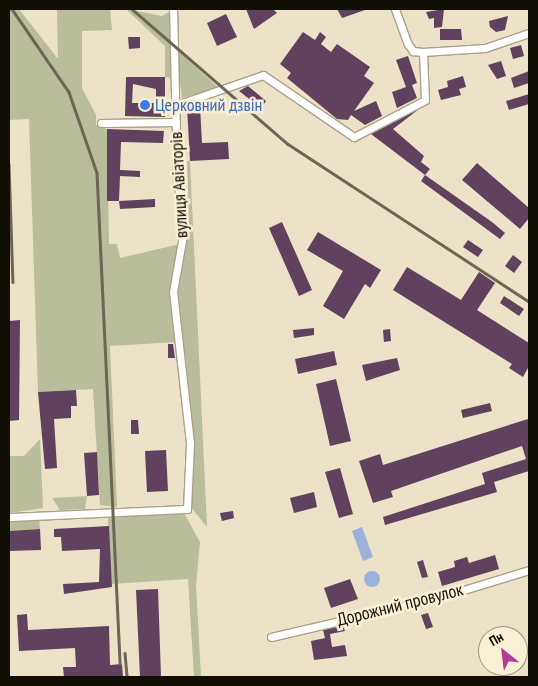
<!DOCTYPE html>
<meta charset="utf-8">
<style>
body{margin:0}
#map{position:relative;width:538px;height:686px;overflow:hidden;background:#ebe2c8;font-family:"PT Sans Narrow",sans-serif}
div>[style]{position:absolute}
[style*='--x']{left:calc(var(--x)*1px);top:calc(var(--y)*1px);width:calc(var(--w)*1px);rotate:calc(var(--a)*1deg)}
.green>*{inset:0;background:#b9bd9c}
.water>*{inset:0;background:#9cb2d8}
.round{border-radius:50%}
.building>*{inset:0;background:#60425e}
.roads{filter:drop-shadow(1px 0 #aba189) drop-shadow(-1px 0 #aba189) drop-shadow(0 1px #aba189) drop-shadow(0 -1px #aba189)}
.minor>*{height:7px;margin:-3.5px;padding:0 3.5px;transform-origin:3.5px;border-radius:3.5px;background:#fff}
.rail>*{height:2.5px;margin:-1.25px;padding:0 1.25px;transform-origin:1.25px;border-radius:1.25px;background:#6c6657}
.dots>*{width:14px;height:14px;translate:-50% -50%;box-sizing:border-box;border:2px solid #f9efd5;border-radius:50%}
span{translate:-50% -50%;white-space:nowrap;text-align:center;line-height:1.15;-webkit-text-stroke:5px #f9efd5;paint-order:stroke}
.shop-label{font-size:18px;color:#366cbe}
.left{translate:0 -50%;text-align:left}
.street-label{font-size:18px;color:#110e06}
.frame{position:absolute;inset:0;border:10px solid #110e06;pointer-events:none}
.north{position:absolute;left:478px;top:626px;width:50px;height:50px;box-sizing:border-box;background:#f9efd5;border:1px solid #9c9582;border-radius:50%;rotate:331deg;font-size:14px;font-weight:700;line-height:20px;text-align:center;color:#110e06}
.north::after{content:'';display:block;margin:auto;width:18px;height:22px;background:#b23c93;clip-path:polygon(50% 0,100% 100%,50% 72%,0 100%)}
</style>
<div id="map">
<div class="green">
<div style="clip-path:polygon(9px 9px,19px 9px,58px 59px,57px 9px,110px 9px,112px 30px,82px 31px,82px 88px,96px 115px,96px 125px,107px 129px,109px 244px,117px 244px,120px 258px,180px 244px,171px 291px,176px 342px,110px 346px,117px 507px,100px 505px,93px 389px,38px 392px,29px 119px,9px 120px)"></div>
<div style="clip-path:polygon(126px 9px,162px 16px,169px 12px,172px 78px,165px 77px,165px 46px)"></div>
<div style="clip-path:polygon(176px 49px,219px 88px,182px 98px)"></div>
<div style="clip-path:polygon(187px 161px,190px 161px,207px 527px,190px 506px,193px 443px,176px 292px,187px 241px,181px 193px,188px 192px)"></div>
<div style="clip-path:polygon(40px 439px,43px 508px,9px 513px,9px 456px,24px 456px)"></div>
<div style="clip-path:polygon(87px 496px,85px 509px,60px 510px,52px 498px)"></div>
<div style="clip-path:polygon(184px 513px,200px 542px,196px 585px,201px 677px,194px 677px,188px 579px,111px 584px,108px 518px)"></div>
<div style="clip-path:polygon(39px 519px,40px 529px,9px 531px,9px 520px)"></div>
</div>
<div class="water">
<div style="clip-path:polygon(362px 527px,373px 557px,363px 561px,352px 531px)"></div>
<div class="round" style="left:364px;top:571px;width:16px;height:16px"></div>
</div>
<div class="building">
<div style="clip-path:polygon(246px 9px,273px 9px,277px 13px,254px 29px)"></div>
<div style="clip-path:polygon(337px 9px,365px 9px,365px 10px,342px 18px)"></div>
<div style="clip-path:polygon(444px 9px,442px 27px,434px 28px,434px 18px,429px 19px,426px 12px)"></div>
<div style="clip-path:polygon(226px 14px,237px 37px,217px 46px,207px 23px)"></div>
<div style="clip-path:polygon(508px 16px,505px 30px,496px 32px,490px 27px,489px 21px)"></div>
<div style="clip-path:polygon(440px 29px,461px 29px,462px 40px,440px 40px)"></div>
<div style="clip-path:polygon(303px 32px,315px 40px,320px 32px,326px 37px,321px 44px,331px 52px,337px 44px,370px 67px,364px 76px,374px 83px,354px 111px,376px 101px,382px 116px,365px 125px,351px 115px,348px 120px,337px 119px,287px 78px,291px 73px,280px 64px)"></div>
<div style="clip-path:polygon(128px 37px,140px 37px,140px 48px,129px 49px)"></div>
<div style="clip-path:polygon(521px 45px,524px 56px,513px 59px,510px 48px)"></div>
<div style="clip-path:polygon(408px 56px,417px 83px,412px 85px,417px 98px,397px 108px,392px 92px,406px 87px,396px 60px)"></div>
<div style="clip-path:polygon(501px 61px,506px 76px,497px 79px,488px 65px)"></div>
<div style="clip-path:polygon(529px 71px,529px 83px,514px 88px,511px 78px)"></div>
<div style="clip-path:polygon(463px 76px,466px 87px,459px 89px,461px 95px,441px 100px,438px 90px,448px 87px,447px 81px)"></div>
<div style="clip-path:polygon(evenodd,126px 77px,165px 77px,165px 117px,125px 116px,126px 77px,133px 84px,156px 89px,156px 103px,132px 103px,133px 84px)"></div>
<div style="clip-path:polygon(248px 86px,266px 101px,261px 108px,239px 91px)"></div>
<div style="clip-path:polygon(529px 94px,529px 104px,509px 110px,506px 101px)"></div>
<div style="clip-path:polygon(200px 106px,202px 143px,228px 142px,229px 159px,190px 161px,187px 107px)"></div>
<div style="clip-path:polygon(419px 109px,393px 129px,424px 156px,421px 162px,430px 169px,425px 175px,371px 134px)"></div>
<div style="clip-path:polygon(107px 129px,164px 131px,163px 143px,121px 142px,120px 170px,140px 171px,140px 177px,120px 176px,119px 201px,107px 201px)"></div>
<div style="clip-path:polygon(477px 163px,529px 208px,529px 218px,520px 229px,462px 180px)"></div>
<div style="clip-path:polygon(425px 175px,492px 222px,505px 233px,500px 239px,421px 181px)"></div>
<div style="clip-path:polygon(155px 199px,155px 207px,120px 209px,119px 201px)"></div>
<div style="clip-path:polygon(282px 222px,312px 290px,299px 296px,269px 228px)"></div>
<div style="clip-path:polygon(318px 232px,381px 270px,370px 288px,365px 284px,344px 319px,323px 306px,343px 271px,307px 250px)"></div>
<div style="clip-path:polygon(468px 240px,483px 250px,478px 257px,463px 247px)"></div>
<div style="clip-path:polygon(513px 255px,522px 262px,514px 273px,505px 266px)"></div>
<div style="clip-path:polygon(407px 267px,461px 300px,479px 272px,495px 283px,477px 310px,529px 343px,529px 366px,523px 377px,509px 368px,512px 364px,393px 290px)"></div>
<div style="clip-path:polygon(504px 296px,524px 309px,519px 316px,500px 303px)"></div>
<div style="clip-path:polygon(20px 320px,19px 420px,9px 421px,9px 321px)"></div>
<div style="clip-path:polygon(314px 328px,314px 335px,294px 338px,293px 330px)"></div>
<div style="clip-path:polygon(390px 329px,391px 341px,384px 342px,383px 330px)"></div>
<div style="clip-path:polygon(168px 344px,173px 344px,175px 358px,168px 358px)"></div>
<div style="clip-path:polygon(334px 351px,337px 365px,298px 374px,295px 359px)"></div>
<div style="clip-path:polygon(397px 358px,400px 370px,366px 381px,362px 365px)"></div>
<div style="clip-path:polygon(336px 379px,351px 441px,330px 446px,316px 384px)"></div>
<div style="clip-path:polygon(76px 390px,77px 406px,71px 406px,71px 418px,54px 419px,57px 468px,45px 469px,38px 392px)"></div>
<div style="clip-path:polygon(490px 403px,492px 411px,463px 418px,461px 410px)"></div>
<div style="clip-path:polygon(528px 419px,529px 471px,494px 482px,497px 492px,385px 525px,383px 517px,485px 484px,482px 473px,526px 459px,522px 446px,391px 491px,393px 497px,373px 503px,359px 461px,380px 454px,383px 465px)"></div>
<div style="clip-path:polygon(131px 420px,138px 420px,139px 434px,131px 434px)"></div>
<div style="clip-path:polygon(166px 450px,168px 491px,147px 492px,145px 451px)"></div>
<div style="clip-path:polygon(97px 452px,99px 495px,87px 496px,84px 453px)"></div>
<div style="clip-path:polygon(340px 468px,353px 514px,339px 518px,325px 472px)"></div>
<div style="clip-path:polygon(314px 492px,317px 507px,294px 513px,290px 498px)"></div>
<div style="clip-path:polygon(233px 511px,234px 518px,222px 521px,220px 513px)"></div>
<div style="clip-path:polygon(109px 526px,112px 587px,64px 594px,63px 584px,99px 582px,100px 549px,62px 551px,61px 537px,54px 537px,54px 529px)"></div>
<div style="clip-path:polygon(40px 529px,41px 550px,9px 551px,9px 531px)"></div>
<div style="clip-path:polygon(495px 555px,499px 569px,442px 586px,438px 572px,455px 567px,454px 561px,467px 557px,469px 563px)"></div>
<div style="clip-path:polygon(423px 560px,428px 577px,422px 578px,417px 562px)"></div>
<div style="clip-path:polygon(350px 579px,358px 599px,331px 608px,324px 588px)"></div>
<div style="clip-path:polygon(158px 589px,161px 677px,140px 677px,136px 590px)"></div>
<div style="clip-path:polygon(428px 613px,433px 627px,426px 629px,421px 615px)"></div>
<div style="clip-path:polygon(27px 614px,28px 630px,109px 626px,110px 665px,122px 664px,123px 677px,64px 677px,63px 667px,76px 667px,75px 648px,19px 651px,17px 615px)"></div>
<div style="clip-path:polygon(343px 626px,345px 631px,330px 634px,332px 647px,345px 645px,347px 656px,314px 660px,311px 641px,325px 638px,323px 630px)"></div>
</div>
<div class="roads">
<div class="minor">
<div style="--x:395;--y:9;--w:37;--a:70"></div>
<div style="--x:408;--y:44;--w:9;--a:54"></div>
<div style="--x:413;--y:51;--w:10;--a:6"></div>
<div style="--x:176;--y:105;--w:92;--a:-19"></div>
<div style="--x:263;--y:75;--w:110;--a:34.3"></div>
<div style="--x:354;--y:137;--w:80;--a:-27.5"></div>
<div style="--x:425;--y:100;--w:48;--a:-92.4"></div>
<div style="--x:423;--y:52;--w:62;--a:-3.7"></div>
<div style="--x:485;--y:48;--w:46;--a:-18.8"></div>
<div style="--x:101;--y:123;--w:75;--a:-0.8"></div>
<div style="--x:9;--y:517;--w:178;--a:-2.6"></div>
<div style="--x:187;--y:509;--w:66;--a:-87.4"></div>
<div style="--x:190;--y:443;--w:152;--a:-96.4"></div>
<div style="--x:173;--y:292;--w:70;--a:-80.1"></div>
<div style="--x:185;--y:223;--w:43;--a:-100.8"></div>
<div style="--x:177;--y:181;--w:172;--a:-91.3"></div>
<div style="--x:271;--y:637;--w:167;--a:-13.1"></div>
<div style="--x:434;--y:599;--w:99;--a:-17"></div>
</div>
</div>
<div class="rail">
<div style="--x:12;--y:9;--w:101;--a:55.5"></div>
<div style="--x:69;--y:92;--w:86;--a:70.9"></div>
<div style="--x:97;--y:173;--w:491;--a:87.3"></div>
<div style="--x:132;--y:9;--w:206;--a:40.9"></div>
<div style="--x:288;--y:144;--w:288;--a:33.2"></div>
<div style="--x:9;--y:164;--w:118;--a:88.1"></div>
<div style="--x:125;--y:653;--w:24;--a:85"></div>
</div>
<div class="dots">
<div style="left:145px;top:105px;background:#3f7fe0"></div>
</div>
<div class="shop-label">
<span class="left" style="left:155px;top:105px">Церковний дзвін</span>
</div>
<div class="street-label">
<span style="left:179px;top:185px;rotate:-93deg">вулиця Авіаторів</span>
<span style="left:400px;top:605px;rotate:-14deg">Дорожний провулок</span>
</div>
<div class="frame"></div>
<div class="north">Пн</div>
</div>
